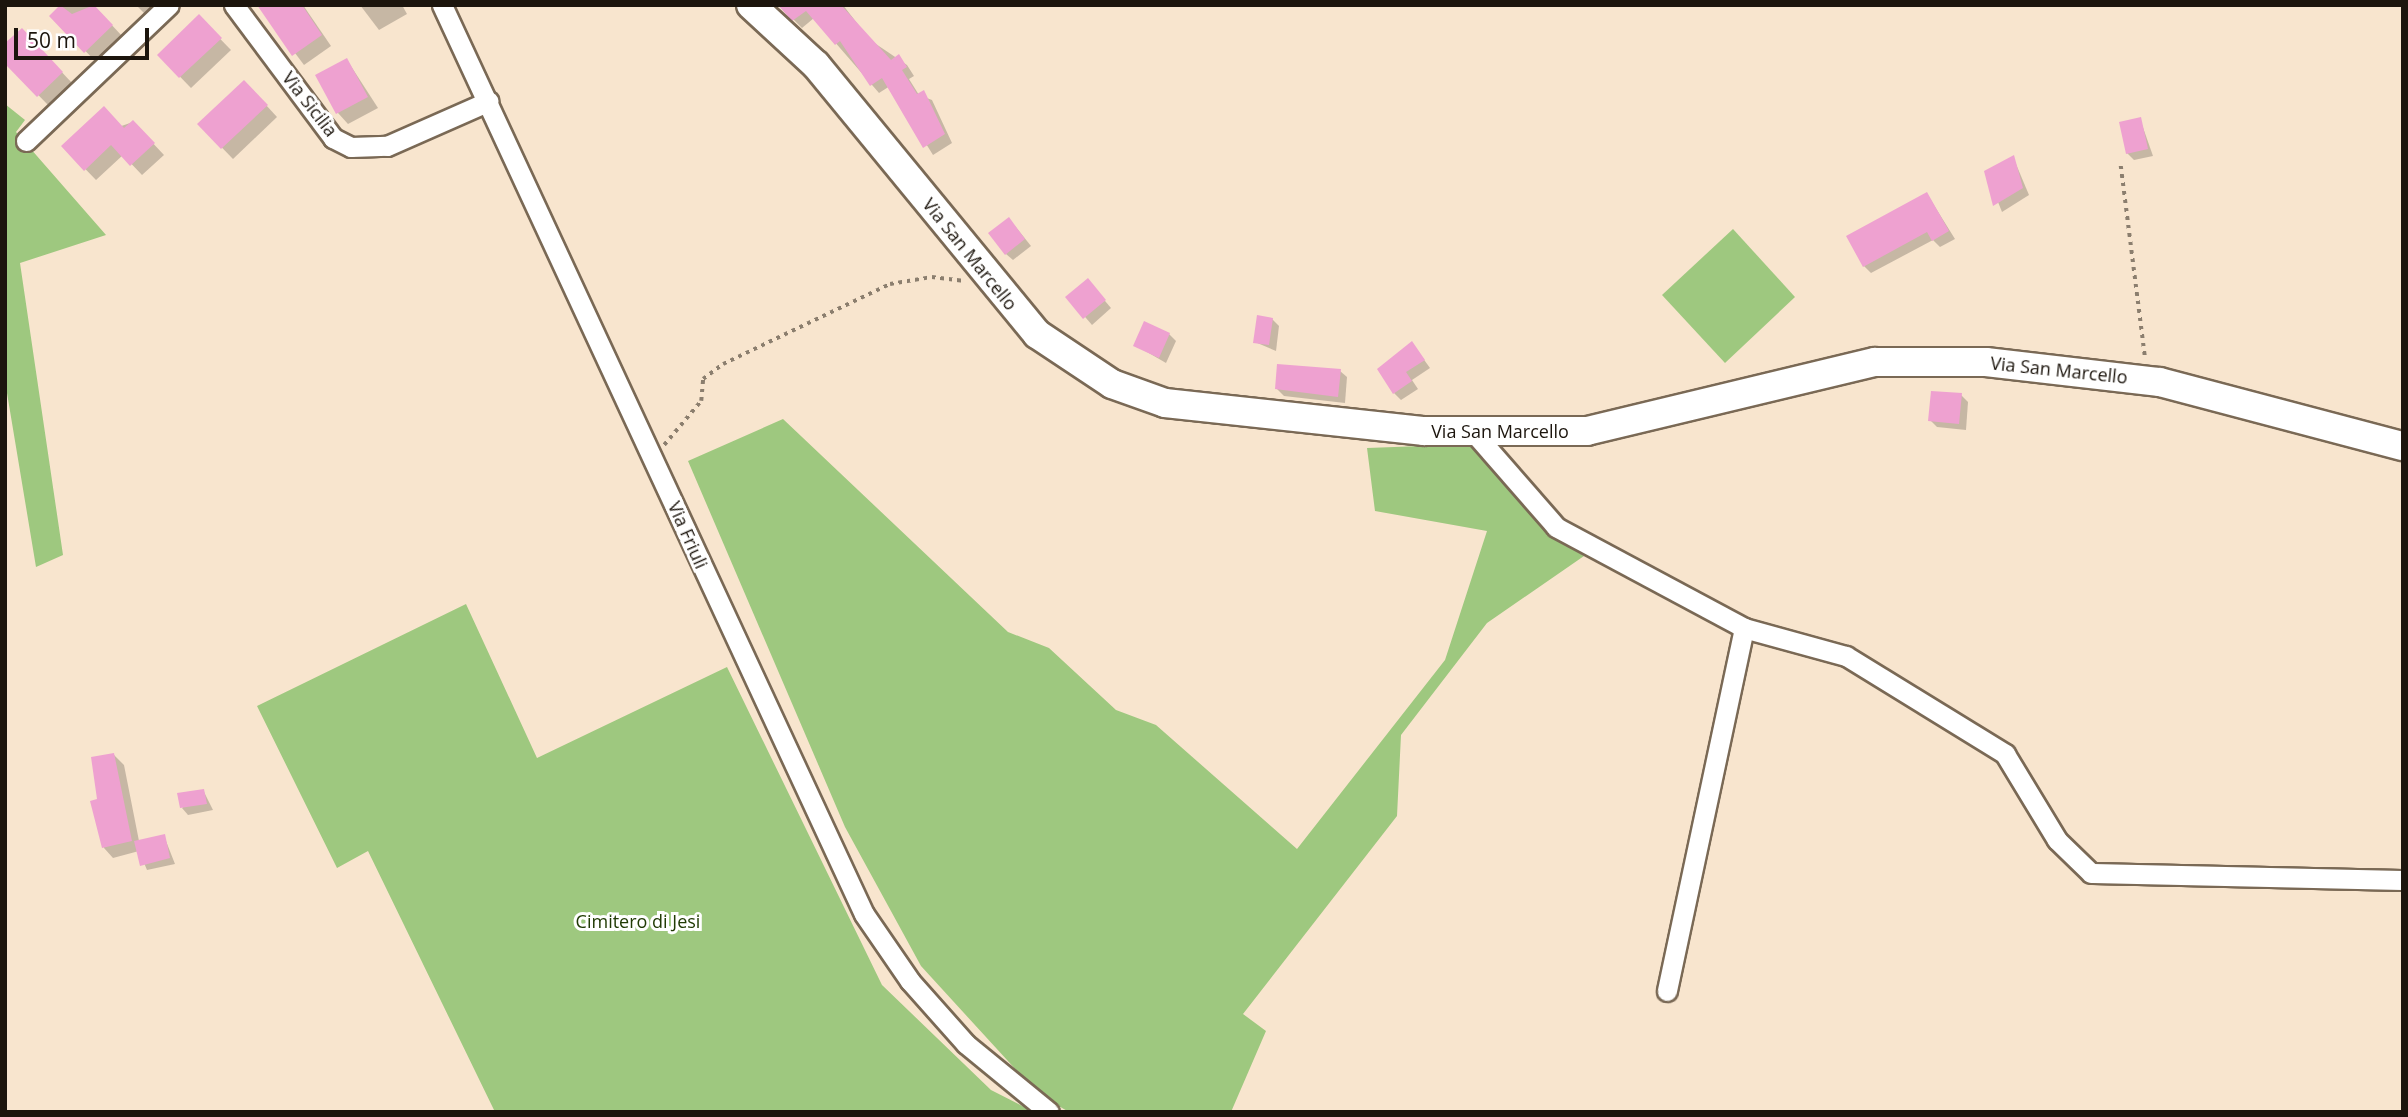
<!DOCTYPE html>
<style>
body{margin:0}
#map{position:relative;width:2408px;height:1117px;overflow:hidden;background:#f8e5ce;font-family:"Open Sans",sans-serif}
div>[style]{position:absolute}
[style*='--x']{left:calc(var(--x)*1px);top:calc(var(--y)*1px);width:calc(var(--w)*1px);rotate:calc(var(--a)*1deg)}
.green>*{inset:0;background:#9ec87f}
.shadow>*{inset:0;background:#0003}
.building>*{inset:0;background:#eea1d0}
.path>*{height:3.5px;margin-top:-1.75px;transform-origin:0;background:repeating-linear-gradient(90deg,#8b7e6e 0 3.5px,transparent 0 8.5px)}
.roads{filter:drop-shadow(2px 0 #7a6955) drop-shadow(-2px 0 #7a6955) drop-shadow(0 2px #7a6955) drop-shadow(0 -2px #7a6955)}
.minor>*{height:19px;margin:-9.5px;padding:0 9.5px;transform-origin:9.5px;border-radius:9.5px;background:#fff}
.secondary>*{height:28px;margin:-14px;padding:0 14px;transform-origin:14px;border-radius:14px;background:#fff}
span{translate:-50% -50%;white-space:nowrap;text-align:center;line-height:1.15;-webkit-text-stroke:6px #fff;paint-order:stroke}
.street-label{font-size:18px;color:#1c150d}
.park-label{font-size:18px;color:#213b05}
.frame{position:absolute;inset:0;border:7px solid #1c150d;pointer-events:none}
.scale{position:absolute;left:14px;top:28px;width:135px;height:32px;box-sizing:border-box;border:4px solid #1c150d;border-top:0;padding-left:9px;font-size:21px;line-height:24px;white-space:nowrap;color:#1c150d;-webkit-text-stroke:5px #fff;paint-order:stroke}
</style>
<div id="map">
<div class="green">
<div style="clip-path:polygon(5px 104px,25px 120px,16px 132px,106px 235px,20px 263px,63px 555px,36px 567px,5px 381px)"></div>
<div style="clip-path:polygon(1733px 229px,1795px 297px,1725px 363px,1662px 295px)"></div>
<div style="clip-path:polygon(783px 419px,1008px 632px,1049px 648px,1116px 710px,1156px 725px,1297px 849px,1445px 660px,1487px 531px,1375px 511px,1367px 448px,1477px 444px,1548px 533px,1584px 556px,1487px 623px,1401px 735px,1397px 816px,1243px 1014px,1266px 1031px,1231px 1112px,1069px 1112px,1038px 1094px,921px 966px,845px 827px,688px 461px)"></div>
<div style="clip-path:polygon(466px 604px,537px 758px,727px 667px,882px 985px,991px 1090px,1034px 1112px,495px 1112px,368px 851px,337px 868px,257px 706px)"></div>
</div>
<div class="shadow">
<div style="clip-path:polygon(62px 5px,93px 5px,123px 37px,96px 62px,52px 16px)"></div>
<div style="clip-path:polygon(136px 5px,163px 5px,149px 18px)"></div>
<div style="clip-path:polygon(259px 5px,303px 5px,331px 46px,304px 65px)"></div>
<div style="clip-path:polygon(360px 5px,402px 5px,407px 14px,379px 30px)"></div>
<div style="clip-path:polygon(792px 5px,843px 5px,870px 40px,907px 65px,914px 76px,909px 79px,919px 95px,932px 100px,952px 143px,933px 155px,890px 86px,879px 93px,814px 18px,802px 28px,785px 11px)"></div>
<div style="clip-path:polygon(199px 17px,231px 50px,191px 88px,159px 55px)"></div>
<div style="clip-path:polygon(22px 30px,73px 84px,49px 106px,5px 61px)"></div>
<div style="clip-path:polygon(347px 60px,378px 108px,348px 124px,338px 113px)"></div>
<div style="clip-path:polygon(255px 93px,277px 117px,233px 159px,199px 124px)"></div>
<div style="clip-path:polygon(2140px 119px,2153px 156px,2134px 160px,2127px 153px)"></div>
<div style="clip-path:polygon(133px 122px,164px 155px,142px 175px,123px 155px,96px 180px,63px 146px)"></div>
<div style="clip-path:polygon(2013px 157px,2029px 195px,2002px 212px,1986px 172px)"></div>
<div style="clip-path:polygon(1927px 194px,1955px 239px,1940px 247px,1933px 240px,1871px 273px,1864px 266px)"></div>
<div style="clip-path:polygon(1015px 226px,1031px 246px,1013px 260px,1006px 254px)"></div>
<div style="clip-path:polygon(1094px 288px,1111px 308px,1092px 325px,1068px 297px)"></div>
<div style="clip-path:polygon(1272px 319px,1279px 326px,1276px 351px,1255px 342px)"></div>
<div style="clip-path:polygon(1169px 334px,1176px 341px,1166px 363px,1135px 345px)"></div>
<div style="clip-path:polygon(1412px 343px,1430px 368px,1412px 380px,1418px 389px,1401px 400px,1394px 393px)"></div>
<div style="clip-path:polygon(1340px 371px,1347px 377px,1345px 403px,1284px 396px,1277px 389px)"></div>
<div style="clip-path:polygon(1961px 395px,1968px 402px,1966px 430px,1937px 427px,1930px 420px)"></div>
<div style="clip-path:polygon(114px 755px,124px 765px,139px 841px,164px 836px,175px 864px,147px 870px,139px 851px,113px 858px,104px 848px,99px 800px)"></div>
<div style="clip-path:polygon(203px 790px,213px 810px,188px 815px,182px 808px)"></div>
</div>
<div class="building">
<div style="clip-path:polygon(60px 5px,72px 14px,94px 5px,113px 25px,84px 53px,49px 16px)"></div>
<div style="clip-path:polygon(257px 5px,302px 5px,322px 35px,292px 56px)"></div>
<div style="clip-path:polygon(778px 5px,841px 5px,891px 60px,899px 54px,907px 67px,902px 70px,917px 94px,924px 90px,945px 134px,923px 148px,882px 78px,870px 86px,840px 41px,835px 45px,806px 11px,792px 21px)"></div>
<div style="clip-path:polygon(199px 14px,222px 38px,179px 78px,157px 55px)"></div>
<div style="clip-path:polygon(22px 28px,63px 72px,37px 97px,5px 64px,5px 43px)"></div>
<div style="clip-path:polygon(347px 58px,368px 97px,336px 114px,315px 75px)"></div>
<div style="clip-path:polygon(244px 80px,268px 105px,221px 149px,197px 124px)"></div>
<div style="clip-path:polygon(104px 106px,124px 128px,133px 120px,155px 143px,130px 166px,111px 145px,84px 171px,61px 146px)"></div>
<div style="clip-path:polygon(2141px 117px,2148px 149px,2126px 154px,2119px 122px)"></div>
<div style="clip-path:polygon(2014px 155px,2023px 188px,1993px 206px,1984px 171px)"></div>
<div style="clip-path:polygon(1927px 192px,1949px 231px,1932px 241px,1927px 232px,1863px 267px,1846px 236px)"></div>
<div style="clip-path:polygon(1009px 217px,1025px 239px,1005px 255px,988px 233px)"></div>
<div style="clip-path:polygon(1088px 278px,1106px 300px,1083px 319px,1065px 297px)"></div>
<div style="clip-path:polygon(1257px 315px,1273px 318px,1269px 345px,1253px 343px)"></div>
<div style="clip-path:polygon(1144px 321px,1170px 333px,1159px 358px,1133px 346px)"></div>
<div style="clip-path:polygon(1412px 341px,1425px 360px,1406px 372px,1412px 381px,1393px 394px,1377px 369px)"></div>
<div style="clip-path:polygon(1277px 364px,1341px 369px,1338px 397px,1275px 389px)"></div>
<div style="clip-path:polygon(1931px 391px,1962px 393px,1959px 424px,1928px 421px)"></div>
<div style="clip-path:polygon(114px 753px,132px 841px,102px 848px,90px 801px,97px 799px,91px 757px)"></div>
<div style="clip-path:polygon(204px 789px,207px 804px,180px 808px,177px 793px)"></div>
<div style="clip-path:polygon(165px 834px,170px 858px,140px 866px,134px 841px)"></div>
</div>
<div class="path">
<div style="--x:2121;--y:166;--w:193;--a:82.8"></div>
<div style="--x:664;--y:445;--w:57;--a:-49.9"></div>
<div style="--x:701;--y:401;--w:22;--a:-85"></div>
<div style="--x:703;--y:379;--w:25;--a:-37"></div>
<div style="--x:723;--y:364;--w:185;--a:-25.6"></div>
<div style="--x:890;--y:284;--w:43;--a:-9.5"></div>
<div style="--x:932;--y:277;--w:33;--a:7"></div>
</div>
<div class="roads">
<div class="minor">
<div style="--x:234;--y:5;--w:166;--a:53.3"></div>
<div style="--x:333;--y:138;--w:20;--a:27"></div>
<div style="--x:351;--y:147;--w:36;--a:-2"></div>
<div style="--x:387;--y:146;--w:111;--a:-23.8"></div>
<div style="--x:442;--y:5;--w:1002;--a:65.1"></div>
<div style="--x:864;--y:914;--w:81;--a:55.5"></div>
<div style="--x:910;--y:981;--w:84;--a:48.4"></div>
<div style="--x:966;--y:1044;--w:107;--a:39.3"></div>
<div style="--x:26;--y:141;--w:197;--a:-43.6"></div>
<div style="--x:1475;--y:434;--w:123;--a:48.9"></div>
<div style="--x:1556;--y:527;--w:213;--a:28.2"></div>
<div style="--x:1744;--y:628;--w:371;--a:102"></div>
<div style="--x:1744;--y:628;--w:106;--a:15.4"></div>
<div style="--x:1846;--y:656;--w:187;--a:31.6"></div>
<div style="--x:2005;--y:754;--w:100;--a:58.8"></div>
<div style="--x:2057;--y:840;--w:47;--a:44.1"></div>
<div style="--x:2091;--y:873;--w:312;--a:1.3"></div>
</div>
<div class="secondary">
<div style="--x:751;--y:5;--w:88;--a:42.7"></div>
<div style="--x:816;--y:65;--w:348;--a:50.6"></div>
<div style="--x:1037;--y:334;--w:90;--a:33.7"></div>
<div style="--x:1112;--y:384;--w:56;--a:19.7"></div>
<div style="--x:1165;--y:403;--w:261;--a:6.2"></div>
<div style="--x:1424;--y:431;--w:163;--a:0"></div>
<div style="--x:1587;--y:431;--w:296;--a:-13.5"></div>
<div style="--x:1875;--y:362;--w:111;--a:0"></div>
<div style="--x:1986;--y:362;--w:175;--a:6.6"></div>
<div style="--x:2160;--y:382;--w:251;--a:14.8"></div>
</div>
</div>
<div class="street-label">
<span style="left:310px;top:104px;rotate:52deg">Via Sicilia</span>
<span style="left:970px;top:254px;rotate:51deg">Via San Marcello</span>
<span style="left:2059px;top:370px;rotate:6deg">Via San Marcello</span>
<span style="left:1500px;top:431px">Via San Marcello</span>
<span style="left:688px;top:535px;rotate:66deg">Via Friuli</span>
</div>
<div class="park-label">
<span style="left:638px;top:921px">Cimitero di Jesi</span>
</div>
<div class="frame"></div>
<div class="scale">50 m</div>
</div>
